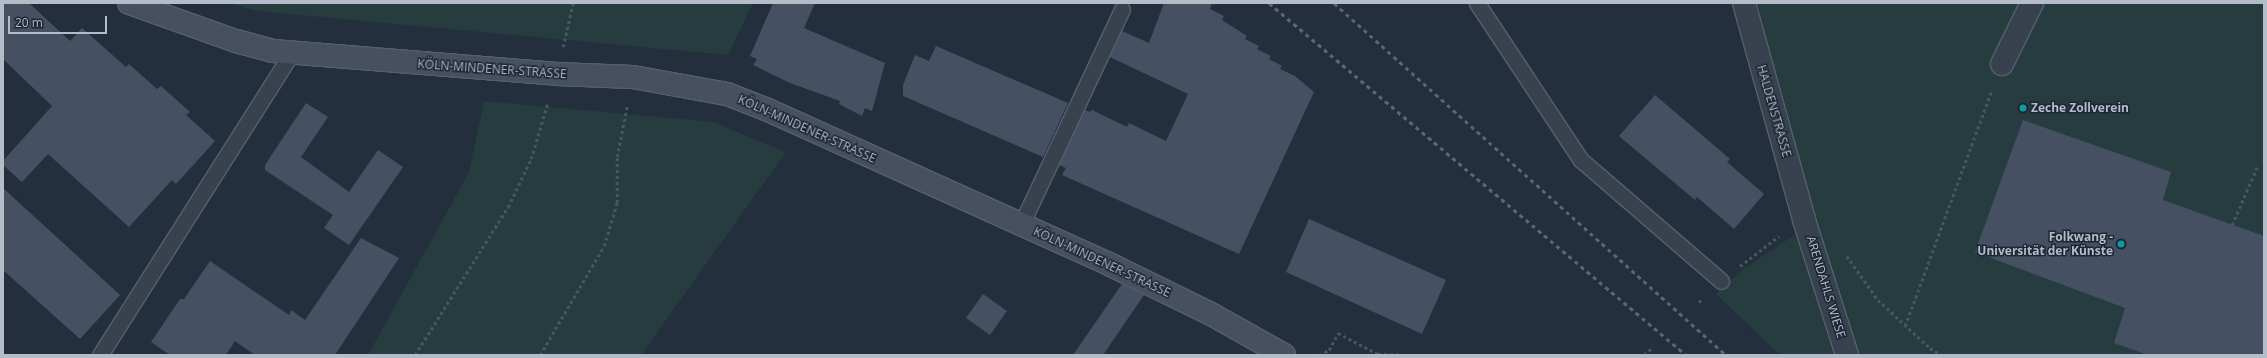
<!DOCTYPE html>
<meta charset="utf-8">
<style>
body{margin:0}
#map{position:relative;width:2267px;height:358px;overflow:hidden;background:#242f3e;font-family:"Open Sans",sans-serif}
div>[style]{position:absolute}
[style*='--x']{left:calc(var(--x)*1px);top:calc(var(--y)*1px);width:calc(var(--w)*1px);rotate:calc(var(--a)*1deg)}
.green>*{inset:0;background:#263c3f}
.building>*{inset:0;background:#455162}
.path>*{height:2.5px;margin-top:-1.25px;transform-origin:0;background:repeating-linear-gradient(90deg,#44595c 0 3px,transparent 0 6px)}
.roads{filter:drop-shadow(1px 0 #565f6c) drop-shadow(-1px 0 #565f6c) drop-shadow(0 1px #565f6c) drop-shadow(0 -1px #565f6c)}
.lane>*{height:15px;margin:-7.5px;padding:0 7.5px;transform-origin:7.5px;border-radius:7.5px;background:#38414e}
.street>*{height:22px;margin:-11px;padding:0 11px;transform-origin:11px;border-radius:11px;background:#38414e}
.secondary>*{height:22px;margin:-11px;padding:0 11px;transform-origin:11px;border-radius:11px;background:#465061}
.rail>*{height:3px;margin-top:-1.5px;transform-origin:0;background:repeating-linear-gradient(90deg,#5a6575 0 4px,transparent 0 8px)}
.dots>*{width:11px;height:11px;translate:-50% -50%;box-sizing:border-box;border:2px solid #1d2633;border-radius:50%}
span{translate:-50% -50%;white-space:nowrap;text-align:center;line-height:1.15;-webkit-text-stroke:3px #1d2633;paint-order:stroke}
.street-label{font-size:12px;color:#b4bcc9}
.poi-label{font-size:12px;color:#b4bcc9;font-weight:700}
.left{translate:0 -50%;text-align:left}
.right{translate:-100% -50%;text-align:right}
.frame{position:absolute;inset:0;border:4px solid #b4bcc9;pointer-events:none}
.scale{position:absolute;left:8px;top:16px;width:99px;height:18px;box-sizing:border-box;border:2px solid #b4bcc9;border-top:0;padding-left:5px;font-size:12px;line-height:14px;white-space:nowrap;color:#b4bcc9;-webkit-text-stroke:3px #1d2633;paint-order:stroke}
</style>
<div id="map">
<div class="green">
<div style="clip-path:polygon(230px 3px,753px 3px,728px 55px,257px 11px)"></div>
<div style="clip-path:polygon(1758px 3px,2264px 3px,2264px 355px,1845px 355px,1806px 213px)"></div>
<div style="clip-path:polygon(484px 101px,713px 122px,786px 152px,641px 355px,368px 355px,469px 172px)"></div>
<div style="clip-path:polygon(1802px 230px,1844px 355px,1780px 355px,1716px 294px,1746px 267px)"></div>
</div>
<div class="building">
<div style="clip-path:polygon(3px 3px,29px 3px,70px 41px,82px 28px,126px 67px,129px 64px,157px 89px,161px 86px,190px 112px,186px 115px,215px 141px,176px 184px,172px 180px,129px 227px,48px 154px,22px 182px,3px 165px,3px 161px,52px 106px,3px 59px)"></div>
<div style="clip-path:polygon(773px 3px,815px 3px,804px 28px,885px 63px,872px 111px,865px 108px,862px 116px,839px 104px,840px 101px,790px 83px,753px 65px,757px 59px,750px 56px)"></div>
<div style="clip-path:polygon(1164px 3px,1212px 3px,1210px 9px,1224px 16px,1222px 20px,1247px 36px,1245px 39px,1259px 46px,1257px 49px,1271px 56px,1269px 59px,1282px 66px,1280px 69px,1295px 76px,1314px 92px,1239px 254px,1062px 175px,1066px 168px,1059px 165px,1085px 110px,1090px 112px,1092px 110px,1127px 127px,1129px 123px,1166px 141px,1188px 94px,1110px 57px,1122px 31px,1149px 43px)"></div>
<div style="clip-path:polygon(936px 46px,1068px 103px,1043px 157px,903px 96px,903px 85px,915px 55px,929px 61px)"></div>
<div style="clip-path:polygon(1655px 95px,1730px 159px,1727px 162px,1764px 194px,1734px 229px,1697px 197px,1695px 200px,1619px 136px)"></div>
<div style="clip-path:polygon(306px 103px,328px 117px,301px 157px,349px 192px,378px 150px,403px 167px,349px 245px,324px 228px,333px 215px,265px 170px,265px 165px)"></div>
<div style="clip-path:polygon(2023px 120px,2171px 172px,2163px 200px,2264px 236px,2264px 355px,2148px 355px,2114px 343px,2125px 308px,1975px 252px)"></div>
<div style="clip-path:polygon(3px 188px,120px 295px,80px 339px,3px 270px)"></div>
<div style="clip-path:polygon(1309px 219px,1446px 280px,1422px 334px,1286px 272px)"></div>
<div style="clip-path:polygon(361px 238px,399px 258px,335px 355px,255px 355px,235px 341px,226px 355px,170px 355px,151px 342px,180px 299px,184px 299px,210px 261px,289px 315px,291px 310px,305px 320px)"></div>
<div style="clip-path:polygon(1122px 284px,1144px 295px,1103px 355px,1073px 355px)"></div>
<div style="clip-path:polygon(983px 294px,1007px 311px,990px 335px,966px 318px)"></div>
</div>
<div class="path">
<div style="--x:563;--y:47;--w:45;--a:-77.2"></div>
<div style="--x:2232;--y:225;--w:63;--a:-66.7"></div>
<div style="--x:1847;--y:256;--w:54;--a:54.8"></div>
<div style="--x:1878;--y:300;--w:71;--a:42.7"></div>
<div style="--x:1930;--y:348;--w:13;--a:32"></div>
<div style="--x:1740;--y:266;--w:49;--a:-37.6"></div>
<div style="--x:1699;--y:302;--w:6;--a:-45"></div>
<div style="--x:1905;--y:326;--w:252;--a:-69.8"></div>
<div style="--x:415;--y:355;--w:175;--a:-57.9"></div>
<div style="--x:508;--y:207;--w:53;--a:-64.4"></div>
<div style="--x:531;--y:159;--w:59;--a:-73.4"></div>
<div style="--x:540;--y:355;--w:126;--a:-59.6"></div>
<div style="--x:604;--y:246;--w:45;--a:-73.2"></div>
<div style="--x:617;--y:203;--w:46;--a:-90"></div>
<div style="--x:617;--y:157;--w:52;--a:-78.9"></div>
<div style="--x:1319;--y:355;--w:11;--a:-27"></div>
<div style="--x:1329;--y:350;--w:19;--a:-62"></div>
<div style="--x:1338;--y:333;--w:45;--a:27.7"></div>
<div style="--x:1378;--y:354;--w:24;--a:2"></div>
<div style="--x:1644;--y:355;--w:12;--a:-42"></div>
</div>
<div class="roads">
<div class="lane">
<div style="--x:1477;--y:3;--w:188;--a:56.5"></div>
<div style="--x:1581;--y:160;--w:185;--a:40.8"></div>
<div style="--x:1021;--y:225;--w:238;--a:-64.9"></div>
<div style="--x:100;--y:355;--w:358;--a:-57.6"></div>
</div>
<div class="street">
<div style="--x:1744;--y:3;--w:225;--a:74.5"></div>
<div style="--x:1804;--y:220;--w:142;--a:72.3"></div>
<div style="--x:2002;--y:64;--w:68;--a:-63.8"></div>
</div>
<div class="secondary">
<div style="--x:129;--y:3;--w:114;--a:19.6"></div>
<div style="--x:236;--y:41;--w:38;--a:15"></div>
<div style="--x:273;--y:51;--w:285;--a:4.6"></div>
<div style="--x:557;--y:74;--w:76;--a:2.3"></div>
<div style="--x:633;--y:77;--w:96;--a:10.3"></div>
<div style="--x:727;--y:94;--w:44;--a:21.3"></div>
<div style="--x:768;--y:110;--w:376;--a:24.3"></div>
<div style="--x:1111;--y:265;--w:111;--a:26.1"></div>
<div style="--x:1211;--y:314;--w:84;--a:29.3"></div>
</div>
</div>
<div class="rail">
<div style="--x:1269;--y:3;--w:546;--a:40.17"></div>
<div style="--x:1334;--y:3;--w:527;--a:41.92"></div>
</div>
<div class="dots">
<div style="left:2023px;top:108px;background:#0f9aa8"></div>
<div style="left:2121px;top:244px;background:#0f9aa8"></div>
</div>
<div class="street-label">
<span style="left:492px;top:69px;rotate:4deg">KÖLN-MINDENER-STRASSE</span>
<span style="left:1774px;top:111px;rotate:74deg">HALDENSTRASSE</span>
<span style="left:807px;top:129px;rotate:24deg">KÖLN-MINDENER-STRASSE</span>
<span style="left:1102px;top:262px;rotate:25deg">KÖLN-MINDENER-STRASSE</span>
<span style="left:1826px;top:287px;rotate:73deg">ARENDAHLS WIESE</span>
</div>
<div class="poi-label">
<span class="left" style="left:2031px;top:108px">Zeche Zollverein</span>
<span class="right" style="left:2113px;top:244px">Folkwang -<br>Universität der Künste</span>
</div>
<div class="frame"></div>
<div class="scale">20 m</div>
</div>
